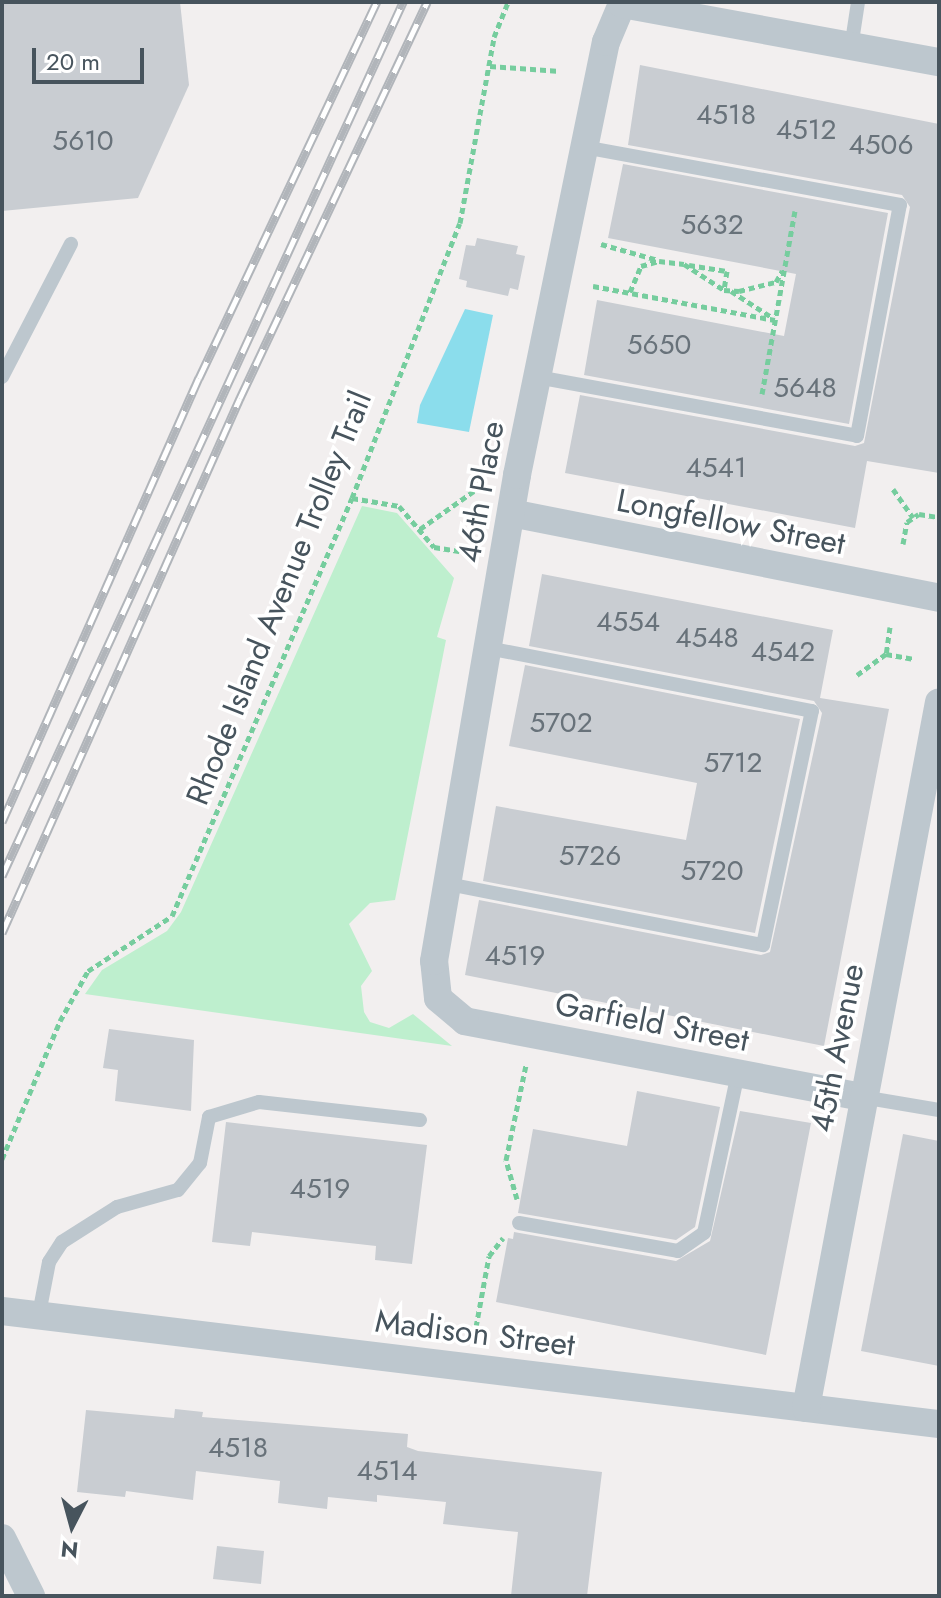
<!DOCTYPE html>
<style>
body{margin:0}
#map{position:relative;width:941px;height:1598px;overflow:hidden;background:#f2efef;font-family:Jost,sans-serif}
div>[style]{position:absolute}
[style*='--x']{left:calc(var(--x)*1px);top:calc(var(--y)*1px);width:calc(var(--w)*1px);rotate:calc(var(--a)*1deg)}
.green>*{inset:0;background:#beefce}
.water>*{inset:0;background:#8bddec}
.building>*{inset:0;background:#c9cdd2}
.path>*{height:5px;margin-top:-2.5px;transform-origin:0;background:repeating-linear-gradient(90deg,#76cd9e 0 6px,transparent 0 10px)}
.service>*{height:14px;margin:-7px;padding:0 7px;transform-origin:7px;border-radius:7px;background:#bdc7ce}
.minor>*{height:28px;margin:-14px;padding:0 14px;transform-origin:14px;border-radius:14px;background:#bdc7ce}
.rail>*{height:9px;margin-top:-4.5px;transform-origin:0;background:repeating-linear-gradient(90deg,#fff 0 18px,#b1b5ba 0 36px);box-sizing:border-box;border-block:2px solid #b1b5ba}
span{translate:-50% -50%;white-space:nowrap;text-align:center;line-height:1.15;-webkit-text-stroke:7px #fff;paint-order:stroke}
.number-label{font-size:28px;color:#68727a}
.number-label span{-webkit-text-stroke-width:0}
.street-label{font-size:32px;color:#47545d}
.frame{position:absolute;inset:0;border:4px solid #47545d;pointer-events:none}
.north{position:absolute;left:32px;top:1486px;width:80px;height:80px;-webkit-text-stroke:6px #fff;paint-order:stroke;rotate:186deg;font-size:22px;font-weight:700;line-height:32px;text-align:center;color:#47545d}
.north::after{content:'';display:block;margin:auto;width:28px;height:36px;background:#47545d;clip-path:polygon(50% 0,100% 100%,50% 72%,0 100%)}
.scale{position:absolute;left:32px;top:48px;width:112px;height:36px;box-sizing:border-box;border:4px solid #47545d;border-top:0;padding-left:10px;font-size:24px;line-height:28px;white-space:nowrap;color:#47545d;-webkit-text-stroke:6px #fff;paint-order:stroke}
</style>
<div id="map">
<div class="green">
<div style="clip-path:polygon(362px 506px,397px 513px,454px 578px,437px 637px,446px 640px,395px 900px,370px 903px,349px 924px,372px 971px,361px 986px,364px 1012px,370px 1022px,389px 1028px,413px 1014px,452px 1046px,85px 994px,102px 970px,167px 931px,181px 912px)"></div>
</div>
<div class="water">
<div style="clip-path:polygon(465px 309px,493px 315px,469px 432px,417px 423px,420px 405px)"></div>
</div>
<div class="building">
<div style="clip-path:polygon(2px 2px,180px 2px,189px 85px,138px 198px,2px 211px)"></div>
<div style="clip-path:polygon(640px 65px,939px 124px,939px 473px,867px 461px,855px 528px,565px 473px,580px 395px,855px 446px,864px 443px,910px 207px,902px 195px,628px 145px)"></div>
<div style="clip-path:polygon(623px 164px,888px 213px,849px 424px,584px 375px,597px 300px,784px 336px,796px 274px,608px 238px)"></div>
<div style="clip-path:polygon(477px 238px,518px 246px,516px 254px,525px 256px,518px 290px,510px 288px,508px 296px,466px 287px,467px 281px,459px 279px,466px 245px,475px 246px)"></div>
<div style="clip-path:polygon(542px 574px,833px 630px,820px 698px,889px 709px,824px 1046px,465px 975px,479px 900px,761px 955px,770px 952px,822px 713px,814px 701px,529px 646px)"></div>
<div style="clip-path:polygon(525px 665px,800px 719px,755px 933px,483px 881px,496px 806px,686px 840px,697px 783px,509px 746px)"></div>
<div style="clip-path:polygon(109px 1029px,194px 1040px,191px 1111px,115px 1101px,118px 1070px,103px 1068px)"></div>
<div style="clip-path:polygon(637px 1091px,720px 1107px,695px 1227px,676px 1240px,518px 1213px,533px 1129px,627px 1146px)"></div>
<div style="clip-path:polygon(740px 1111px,811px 1123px,766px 1355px,496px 1302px,508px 1238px,513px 1239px,514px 1232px,676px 1261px,710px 1241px)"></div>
<div style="clip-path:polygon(226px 1122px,427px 1145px,412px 1264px,375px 1260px,376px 1246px,252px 1232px,250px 1246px,212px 1242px)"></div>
<div style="clip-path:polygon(903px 1134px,939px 1141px,939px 1366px,861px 1351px)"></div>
<div style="clip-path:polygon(175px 1409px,203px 1412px,202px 1417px,408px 1434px,407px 1447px,418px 1451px,602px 1472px,587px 1596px,511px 1596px,518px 1532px,443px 1524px,446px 1502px,377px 1495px,377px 1502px,328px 1497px,327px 1509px,278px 1503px,280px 1481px,196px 1471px,193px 1500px,126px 1491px,125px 1497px,77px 1492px,86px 1410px,174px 1418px)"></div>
<div style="clip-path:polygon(217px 1546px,264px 1551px,261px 1584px,213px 1579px)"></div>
</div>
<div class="path">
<div style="--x:490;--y:66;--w:70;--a:4.1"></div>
<div style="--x:601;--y:244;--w:59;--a:15.7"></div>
<div style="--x:689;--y:265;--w:38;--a:9"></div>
<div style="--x:727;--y:271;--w:19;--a:99"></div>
<div style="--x:593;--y:286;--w:185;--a:10.6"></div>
<div style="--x:731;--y:291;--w:50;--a:32.7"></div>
<div style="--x:630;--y:292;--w:28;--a:-67"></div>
<div style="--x:641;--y:266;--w:19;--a:-16"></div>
<div style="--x:659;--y:261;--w:25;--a:7"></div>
<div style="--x:684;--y:264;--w:48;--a:33"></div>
<div style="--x:724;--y:290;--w:15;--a:4"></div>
<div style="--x:739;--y:291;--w:38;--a:-14"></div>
<div style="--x:776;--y:282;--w:13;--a:-61"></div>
<div style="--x:762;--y:394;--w:186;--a:-79.8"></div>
<div style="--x:893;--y:489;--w:35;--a:55"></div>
<div style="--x:352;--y:498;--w:48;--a:9.7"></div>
<div style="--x:399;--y:506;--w:54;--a:49.5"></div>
<div style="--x:434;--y:547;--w:33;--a:9"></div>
<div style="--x:420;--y:529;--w:75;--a:-35.2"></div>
<div style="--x:903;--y:544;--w:22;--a:-80"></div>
<div style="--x:907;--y:522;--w:14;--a:-34"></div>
<div style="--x:919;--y:514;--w:20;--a:9"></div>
<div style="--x:890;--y:627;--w:27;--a:98"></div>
<div style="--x:886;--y:654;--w:27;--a:10"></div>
<div style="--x:857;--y:675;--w:36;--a:-36"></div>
<div style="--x:2;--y:1159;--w:150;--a:-67.2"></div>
<div style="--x:60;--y:1021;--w:57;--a:-60.8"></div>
<div style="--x:88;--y:971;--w:100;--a:-33.2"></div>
<div style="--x:172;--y:916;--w:455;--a:-66.7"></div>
<div style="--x:352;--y:498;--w:295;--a:-68.6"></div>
<div style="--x:460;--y:223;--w:189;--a:-79.6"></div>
<div style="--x:494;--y:37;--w:38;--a:-68"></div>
<div style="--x:517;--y:1199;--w:41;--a:-105.8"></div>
<div style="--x:506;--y:1160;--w:97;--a:-78.1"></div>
<div style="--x:476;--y:1327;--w:72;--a:-79.6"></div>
<div style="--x:489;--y:1256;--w:23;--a:-52"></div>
</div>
<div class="service">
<div style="--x:851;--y:48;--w:47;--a:-81.3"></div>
<div style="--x:2;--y:377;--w:150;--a:-62.6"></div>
<div style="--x:537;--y:377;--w:325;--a:10.4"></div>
<div style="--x:857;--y:436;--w:235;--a:-79.5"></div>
<div style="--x:900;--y:205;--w:321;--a:-169.6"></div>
<div style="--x:448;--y:884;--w:321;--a:11"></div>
<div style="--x:763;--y:945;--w:239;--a:-78.2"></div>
<div style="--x:812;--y:711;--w:330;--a:-169"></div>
<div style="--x:862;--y:1097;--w:78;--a:9.6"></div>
<div style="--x:519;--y:1223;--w:161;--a:10"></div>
<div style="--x:678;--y:1251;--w:32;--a:-35"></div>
<div style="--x:704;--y:1233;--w:164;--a:-78"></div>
<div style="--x:39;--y:1314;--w:53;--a:-79.1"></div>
<div style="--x:49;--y:1262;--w:24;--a:-57"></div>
<div style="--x:62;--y:1242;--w:65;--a:-32.5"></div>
<div style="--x:117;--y:1207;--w:63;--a:-15.6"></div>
<div style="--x:178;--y:1190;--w:35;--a:-51"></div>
<div style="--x:200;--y:1163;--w:47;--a:-78.9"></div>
<div style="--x:209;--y:1117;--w:52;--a:-16.7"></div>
<div style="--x:259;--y:1102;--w:162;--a:6.4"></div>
</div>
<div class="minor">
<div style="--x:511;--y:513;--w:436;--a:11.2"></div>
<div style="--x:862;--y:1097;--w:404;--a:-169.2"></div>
<div style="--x:465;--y:1021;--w:35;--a:-140"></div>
<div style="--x:438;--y:998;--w:37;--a:-96"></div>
<div style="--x:434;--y:961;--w:493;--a:-80.3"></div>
<div style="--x:517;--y:475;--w:442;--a:-78.4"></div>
<div style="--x:606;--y:42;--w:41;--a:-67.2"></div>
<div style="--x:622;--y:4;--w:322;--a:10.4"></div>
<div style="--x:2;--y:1311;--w:944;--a:6.88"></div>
<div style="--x:806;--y:1408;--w:718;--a:-79.33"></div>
<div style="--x:2;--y:1538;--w:65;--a:63.4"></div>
</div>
<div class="rail">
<div style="--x:2;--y:822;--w:486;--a:-66.1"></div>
<div style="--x:199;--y:378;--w:416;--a:-64.7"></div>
<div style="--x:2;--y:876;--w:962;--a:-65.35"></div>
<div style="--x:2;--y:933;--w:586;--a:-66.02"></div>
<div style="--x:240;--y:398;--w:438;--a:-64.7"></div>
</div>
<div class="number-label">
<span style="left:726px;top:115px">4518</span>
<span style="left:806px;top:130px">4512</span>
<span style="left:83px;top:141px">5610</span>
<span style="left:881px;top:145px">4506</span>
<span style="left:712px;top:225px">5632</span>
<span style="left:659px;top:345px">5650</span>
<span style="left:805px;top:388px">5648</span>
<span style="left:716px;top:468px">4541</span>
<span style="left:628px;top:622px">4554</span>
<span style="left:707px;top:638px">4548</span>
<span style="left:783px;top:652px">4542</span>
<span style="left:561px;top:723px">5702</span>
<span style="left:733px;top:763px">5712</span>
<span style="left:590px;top:856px">5726</span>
<span style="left:712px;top:871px">5720</span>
<span style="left:515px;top:956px">4519</span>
<span style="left:320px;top:1189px">4519</span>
<span style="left:238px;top:1448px">4518</span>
<span style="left:387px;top:1471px">4514</span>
</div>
<div class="street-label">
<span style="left:481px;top:492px;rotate:-80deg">46th Place</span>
<span style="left:731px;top:522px;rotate:11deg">Longfellow Street</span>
<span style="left:279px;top:598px;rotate:-68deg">Rhode Island Avenue Trolley Trail</span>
<span style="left:652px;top:1022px;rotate:11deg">Garfield Street</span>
<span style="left:837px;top:1048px;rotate:-79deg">45th Avenue</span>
<span style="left:475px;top:1333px;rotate:7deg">Madison Street</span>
</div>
<div class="frame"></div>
<div class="north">N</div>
<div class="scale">20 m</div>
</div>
